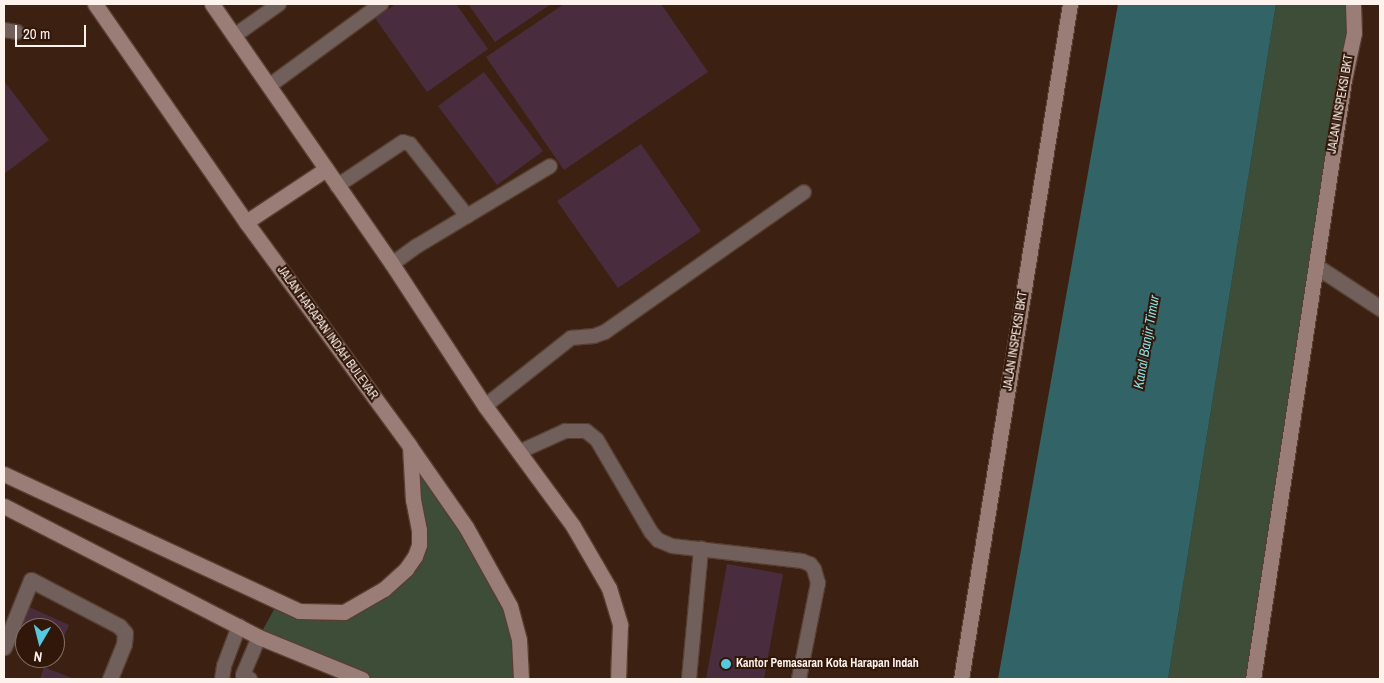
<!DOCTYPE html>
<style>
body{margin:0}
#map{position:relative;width:1384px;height:683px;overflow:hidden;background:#3c2112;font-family:"Archivo Narrow",sans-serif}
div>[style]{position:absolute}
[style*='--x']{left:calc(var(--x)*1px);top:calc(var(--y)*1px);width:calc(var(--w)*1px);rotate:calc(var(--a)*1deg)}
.green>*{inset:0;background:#3d4d38}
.water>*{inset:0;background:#326367}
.building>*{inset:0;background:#492d3e}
.roads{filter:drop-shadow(1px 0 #573e31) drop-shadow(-1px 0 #573e31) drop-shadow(0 1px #573e31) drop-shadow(0 -1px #573e31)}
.lane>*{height:14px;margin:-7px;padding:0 7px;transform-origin:7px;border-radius:7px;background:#705f5b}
.street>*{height:15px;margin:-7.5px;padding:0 7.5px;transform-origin:7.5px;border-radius:7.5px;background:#705f5b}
.secondary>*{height:15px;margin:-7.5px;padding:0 7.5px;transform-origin:7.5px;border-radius:7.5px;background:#997d76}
.dots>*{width:14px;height:14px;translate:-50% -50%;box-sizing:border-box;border:2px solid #311709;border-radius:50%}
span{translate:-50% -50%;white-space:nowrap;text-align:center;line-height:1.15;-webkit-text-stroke:4px #311709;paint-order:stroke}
.street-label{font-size:12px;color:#fef2ed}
.poi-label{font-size:12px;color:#fef2ed;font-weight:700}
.left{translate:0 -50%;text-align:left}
.water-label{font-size:14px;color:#8adfe6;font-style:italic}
.frame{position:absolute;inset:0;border:5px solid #fef2ed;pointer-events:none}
.north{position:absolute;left:15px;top:618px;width:50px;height:50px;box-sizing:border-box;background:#311709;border:1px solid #836f64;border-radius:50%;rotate:188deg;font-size:14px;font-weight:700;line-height:20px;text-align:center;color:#fef2ed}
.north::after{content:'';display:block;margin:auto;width:18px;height:22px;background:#56c9e1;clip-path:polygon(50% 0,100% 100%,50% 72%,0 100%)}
.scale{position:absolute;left:15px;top:25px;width:71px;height:22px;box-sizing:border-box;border:2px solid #fef2ed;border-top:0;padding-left:6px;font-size:15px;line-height:18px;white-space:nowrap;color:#fef2ed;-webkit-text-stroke:4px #311709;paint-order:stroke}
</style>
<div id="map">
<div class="green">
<div style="clip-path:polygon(1276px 4px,1353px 4px,1252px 679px,1168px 679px)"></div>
<div style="clip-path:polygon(409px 445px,510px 606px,521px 679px,362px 679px,259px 637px,278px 602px,344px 612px,415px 556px)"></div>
</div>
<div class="water">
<div style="clip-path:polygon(1118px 4px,1276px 4px,1168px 679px,998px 679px)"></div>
</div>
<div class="building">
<div style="clip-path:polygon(396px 4px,456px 4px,488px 49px,427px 92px,375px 18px)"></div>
<div style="clip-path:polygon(468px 4px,551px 4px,495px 42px)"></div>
<div style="clip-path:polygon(564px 4px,661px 4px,708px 72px,564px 170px,486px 57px)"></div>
<div style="clip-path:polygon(484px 72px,543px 151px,497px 185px,438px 106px)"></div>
<div style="clip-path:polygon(4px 81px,49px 140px,4px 174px)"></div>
<div style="clip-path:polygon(641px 144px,701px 231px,618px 288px,557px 201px)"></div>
<div style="clip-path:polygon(727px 564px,783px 574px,764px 679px,706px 679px)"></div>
<div style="clip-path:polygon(27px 606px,69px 625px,59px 648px,55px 646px,55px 628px,25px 628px,25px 633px,17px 629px)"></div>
<div style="clip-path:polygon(44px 667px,74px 679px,40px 679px)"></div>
</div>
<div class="roads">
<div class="lane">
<div style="--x:4;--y:30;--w:13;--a:9"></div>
<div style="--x:234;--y:36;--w:55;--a:-35.4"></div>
<div style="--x:269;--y:86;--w:139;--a:-36.2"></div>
<div style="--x:337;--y:186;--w:79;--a:-33.7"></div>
<div style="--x:403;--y:142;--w:7;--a:16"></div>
<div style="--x:410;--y:144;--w:92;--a:51.6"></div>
<div style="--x:392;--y:264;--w:31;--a:-36"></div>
<div style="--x:417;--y:246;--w:155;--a:-31"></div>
<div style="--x:485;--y:406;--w:110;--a:-38.3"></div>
<div style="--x:571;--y:338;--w:23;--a:-5"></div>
<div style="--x:594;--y:336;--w:12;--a:-20"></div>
<div style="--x:605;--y:332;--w:243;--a:-35.1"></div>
<div style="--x:519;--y:452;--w:51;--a:-24.5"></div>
<div style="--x:565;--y:431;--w:21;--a:0"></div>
<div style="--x:586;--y:431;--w:14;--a:39"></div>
<div style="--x:597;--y:440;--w:107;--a:59.6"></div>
<div style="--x:651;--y:532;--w:11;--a:49"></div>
<div style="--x:658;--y:540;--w:15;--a:23"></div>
<div style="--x:672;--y:546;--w:131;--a:6.6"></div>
<div style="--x:802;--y:561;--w:9;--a:21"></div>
<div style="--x:810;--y:564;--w:6;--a:51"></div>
<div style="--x:814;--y:569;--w:15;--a:74"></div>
<div style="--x:818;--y:583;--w:98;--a:101.2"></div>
<div style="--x:222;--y:679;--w:13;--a:-81"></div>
<div style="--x:224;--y:666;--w:43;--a:-69.4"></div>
<div style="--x:250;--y:679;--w:8;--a:-150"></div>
<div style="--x:243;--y:675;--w:41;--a:-67.2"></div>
<div style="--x:689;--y:679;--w:131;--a:-84.7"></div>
</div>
<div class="street">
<div style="--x:1316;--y:266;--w:77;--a:33.3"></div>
<div style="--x:4;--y:647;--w:72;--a:-68.1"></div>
<div style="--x:31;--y:580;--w:99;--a:27.6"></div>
<div style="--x:119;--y:626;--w:9;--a:49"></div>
<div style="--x:125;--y:633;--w:11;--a:95"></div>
<div style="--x:124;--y:644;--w:38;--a:112"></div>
</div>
<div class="secondary">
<div style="--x:95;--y:4;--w:265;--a:55.3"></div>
<div style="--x:246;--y:222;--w:276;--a:53.8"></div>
<div style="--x:409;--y:445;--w:100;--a:55.2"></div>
<div style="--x:466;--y:527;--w:90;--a:60.9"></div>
<div style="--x:510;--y:606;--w:35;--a:75"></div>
<div style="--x:519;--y:640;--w:39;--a:87"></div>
<div style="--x:212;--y:4;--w:316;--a:55.3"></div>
<div style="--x:392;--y:264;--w:170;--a:56.8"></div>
<div style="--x:485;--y:406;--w:149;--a:53.7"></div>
<div style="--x:573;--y:526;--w:72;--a:59.9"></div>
<div style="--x:609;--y:588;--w:39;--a:73"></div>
<div style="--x:620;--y:625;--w:54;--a:92.1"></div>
<div style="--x:246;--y:222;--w:96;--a:-33.5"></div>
<div style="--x:4;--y:474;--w:325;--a:24.9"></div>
<div style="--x:299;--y:611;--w:45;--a:1.3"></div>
<div style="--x:344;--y:612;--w:46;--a:-29.9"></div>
<div style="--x:384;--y:589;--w:30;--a:-42"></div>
<div style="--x:406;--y:569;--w:16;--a:-55"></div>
<div style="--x:415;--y:556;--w:12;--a:-70"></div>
<div style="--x:419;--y:545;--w:15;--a:-90"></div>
<div style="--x:419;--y:530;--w:31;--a:-101"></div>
<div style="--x:413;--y:500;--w:54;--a:-93.2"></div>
<div style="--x:4;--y:506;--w:287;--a:27.2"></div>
<div style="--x:259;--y:637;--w:111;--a:22.2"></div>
<div style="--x:961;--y:679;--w:684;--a:-80.83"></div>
<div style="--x:1253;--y:679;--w:606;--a:-81.36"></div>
<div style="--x:1344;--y:80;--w:48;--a:-78"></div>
<div style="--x:1354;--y:33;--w:29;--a:-92"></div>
</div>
</div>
<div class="dots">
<div style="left:726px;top:664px;background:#56c9e1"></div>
</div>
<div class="street-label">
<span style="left:1341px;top:104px;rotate:-80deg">JALAN INSPEKSI BKT</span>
<span style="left:327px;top:333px;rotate:54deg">JALAN HARAPAN INDAH BULEVAR</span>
<span style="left:1016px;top:341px;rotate:-81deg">JALAN INSPEKSI BKT</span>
</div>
<div class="poi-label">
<span class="left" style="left:736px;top:664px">Kantor Pemasaran Kota Harapan Indah</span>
</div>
<div class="water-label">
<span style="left:1146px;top:342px;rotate:-80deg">Kanal Banjir Timur</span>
</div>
<div class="frame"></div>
<div class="north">N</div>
<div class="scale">20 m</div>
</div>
